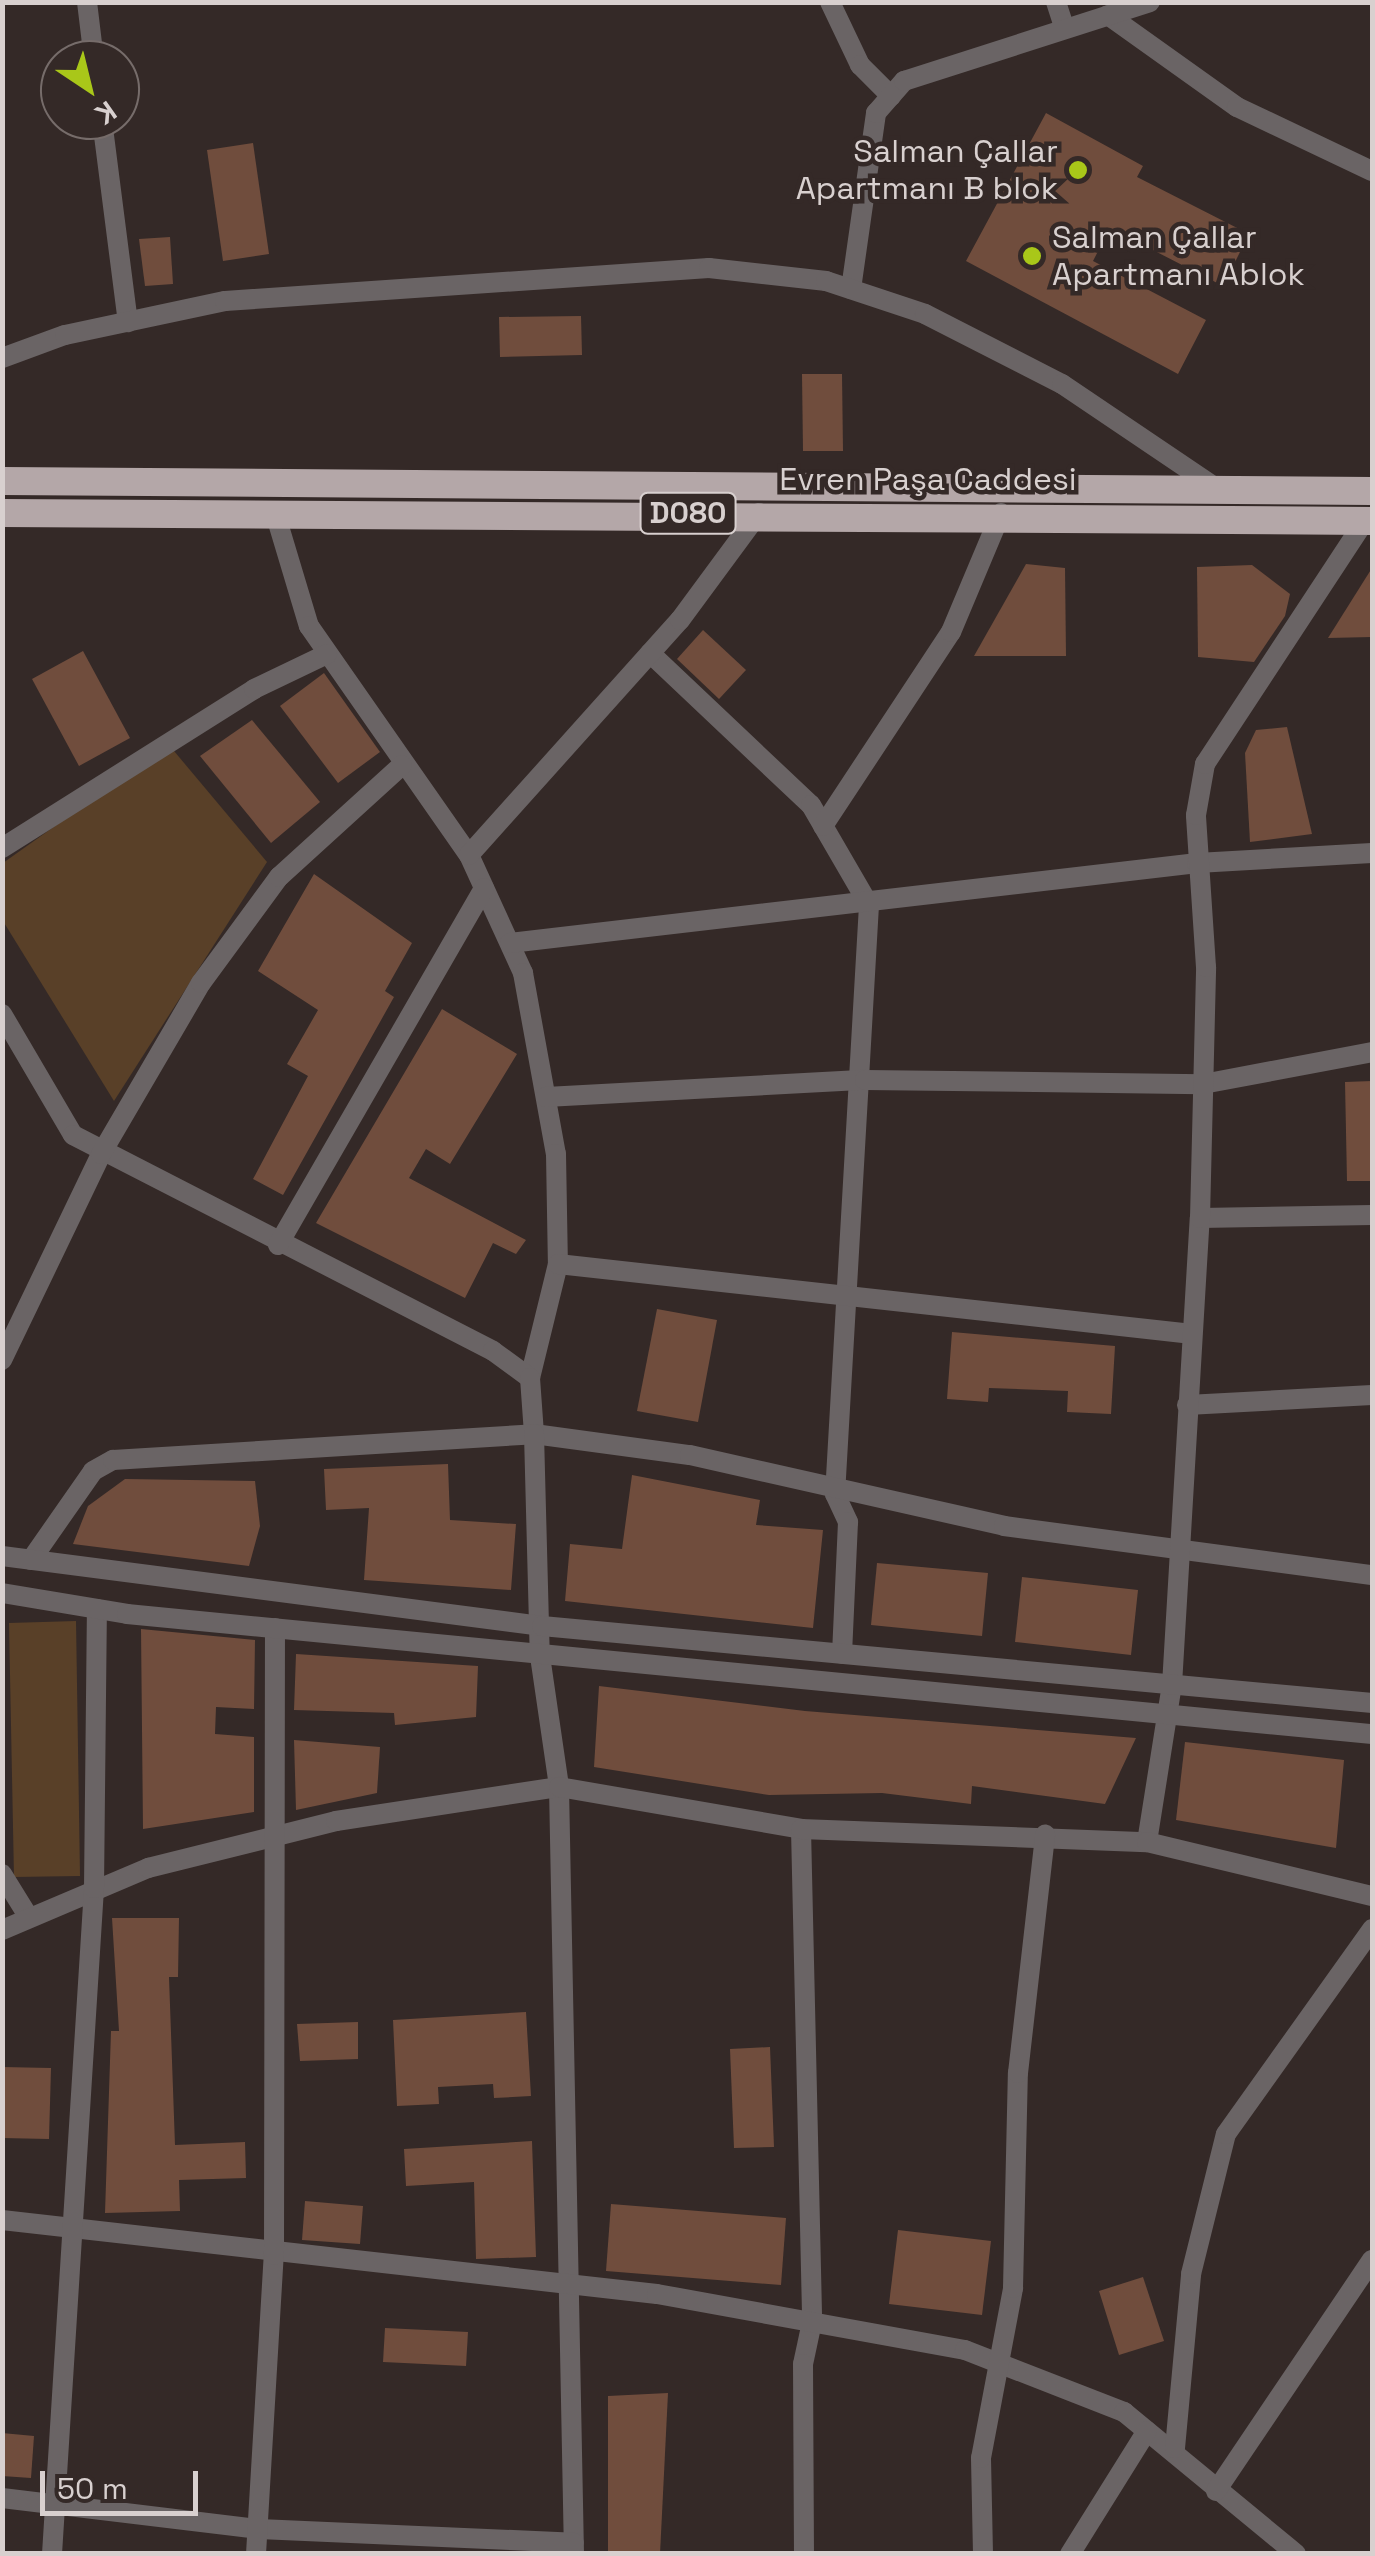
<!DOCTYPE html>
<meta charset="utf-8">
<style>
body{margin:0}
#map{position:relative;width:1375px;height:2556px;overflow:hidden;background:#342927;font-family:"Space Grotesk",sans-serif}
div>[style]{position:absolute}
[style*='--x']{left:calc(var(--x)*1px);top:calc(var(--y)*1px);width:calc(var(--w)*1px);rotate:calc(var(--a)*1deg)}
.green>*{inset:0;background:#594028}
.building>*{inset:0;background:#704d3d}
.minor>*{height:20px;margin:-10px;padding:0 10px;transform-origin:10px;border-radius:10px;background:#6a6465}
.tertiary>*{height:20px;margin:-10px;padding:0 10px;transform-origin:10px;border-radius:10px;background:#6a6465}
.trunk>*{height:28px;margin:-14px;padding:0 14px;transform-origin:14px;border-radius:14px;background:#b4a7a8}
.dots>*{width:28px;height:28px;translate:-50% -50%;box-sizing:border-box;border:5px solid #342927;border-radius:50%}
span{translate:-50% -50%;white-space:nowrap;text-align:center;line-height:1.15;-webkit-text-stroke:9px #342927;paint-order:stroke}
.shield-label span{padding:2px 8px;background:#342927;border:2px solid;border-radius:8px;-webkit-text-stroke-width:0}
.shield-label{font-size:30px;color:#d8d0cf;font-weight:700}
.poi-label{font-size:32px;color:#d8d0cf}
.right{translate:-100% -50%;text-align:right}
.left{translate:0 -50%;text-align:left}
.street-label{font-size:32px;color:#d8d0cf}
.frame{position:absolute;inset:0;border:5px solid #d8d0cf;pointer-events:none}
.north{position:absolute;left:40px;top:40px;width:100px;height:100px;box-sizing:border-box;background:#342927;border:2px solid #766c6a;border-radius:50%;rotate:145deg;font-size:28px;font-weight:700;line-height:40px;text-align:center;color:#d8d0cf}
.north::after{content:'';display:block;margin:auto;width:35px;height:45px;background:#a9c719;clip-path:polygon(50% 0,100% 100%,50% 72%,0 100%)}
.scale{position:absolute;left:40px;top:2471px;width:158px;height:45px;box-sizing:border-box;border:5px solid #d8d0cf;border-top:0;padding-left:12px;font-size:30px;line-height:35px;white-space:nowrap;color:#d8d0cf;-webkit-text-stroke:8px #342927;paint-order:stroke}
</style>
<div id="map">
<div class="green">
<div style="clip-path:polygon(169px 745px,267px 862px,114px 1101px,3px 921px,3px 863px)"></div>
<div style="clip-path:polygon(76px 1621px,80px 1876px,14px 1877px,9px 1623px)"></div>
</div>
<div class="building">
<div style="clip-path:polygon(1046px 113px,1143px 166px,1137px 177px,1249px 234px,1223px 286px,1110px 228px,1093px 261px,1206px 320px,1178px 374px,966px 261px)"></div>
<div style="clip-path:polygon(253px 143px,269px 254px,223px 261px,207px 150px)"></div>
<div style="clip-path:polygon(170px 237px,173px 284px,145px 286px,139px 239px)"></div>
<div style="clip-path:polygon(581px 316px,582px 355px,500px 357px,499px 317px)"></div>
<div style="clip-path:polygon(802px 374px,842px 374px,843px 451px,803px 451px)"></div>
<div style="clip-path:polygon(1026px 564px,1065px 568px,1066px 656px,974px 656px)"></div>
<div style="clip-path:polygon(1252px 565px,1290px 594px,1285px 616px,1254px 662px,1198px 657px,1197px 567px)"></div>
<div style="clip-path:polygon(1372px 568px,1372px 637px,1328px 638px)"></div>
<div style="clip-path:polygon(703px 630px,746px 670px,719px 699px,677px 659px)"></div>
<div style="clip-path:polygon(83px 651px,130px 738px,79px 766px,32px 679px)"></div>
<div style="clip-path:polygon(324px 673px,380px 752px,338px 783px,280px 706px)"></div>
<div style="clip-path:polygon(252px 720px,320px 802px,271px 843px,200px 756px)"></div>
<div style="clip-path:polygon(1287px 727px,1312px 834px,1250px 842px,1245px 753px,1256px 730px)"></div>
<div style="clip-path:polygon(314px 874px,412px 943px,385px 991px,394px 997px,283px 1195px,253px 1179px,308px 1076px,287px 1064px,318px 1010px,258px 971px)"></div>
<div style="clip-path:polygon(442px 1009px,517px 1054px,450px 1164px,426px 1149px,409px 1178px,526px 1240px,516px 1254px,493px 1243px,465px 1298px,316px 1223px)"></div>
<div style="clip-path:polygon(1372px 1081px,1372px 1181px,1347px 1181px,1345px 1082px)"></div>
<div style="clip-path:polygon(657px 1309px,717px 1320px,698px 1422px,637px 1411px)"></div>
<div style="clip-path:polygon(952px 1332px,1115px 1346px,1111px 1414px,1067px 1412px,1068px 1391px,989px 1388px,988px 1402px,947px 1399px)"></div>
<div style="clip-path:polygon(448px 1464px,450px 1520px,516px 1524px,511px 1590px,364px 1580px,369px 1508px,326px 1510px,324px 1469px)"></div>
<div style="clip-path:polygon(632px 1475px,760px 1500px,756px 1525px,823px 1530px,813px 1628px,565px 1601px,570px 1544px,622px 1549px)"></div>
<div style="clip-path:polygon(125px 1479px,255px 1481px,260px 1526px,249px 1566px,73px 1544px,88px 1506px)"></div>
<div style="clip-path:polygon(877px 1563px,988px 1573px,982px 1636px,871px 1625px)"></div>
<div style="clip-path:polygon(1022px 1577px,1138px 1590px,1131px 1655px,1015px 1642px)"></div>
<div style="clip-path:polygon(141px 1629px,255px 1640px,254px 1709px,216px 1707px,215px 1734px,254px 1737px,254px 1812px,143px 1829px)"></div>
<div style="clip-path:polygon(296px 1654px,478px 1666px,476px 1717px,395px 1725px,394px 1713px,294px 1710px)"></div>
<div style="clip-path:polygon(599px 1686px,805px 1711px,1136px 1738px,1105px 1804px,972px 1786px,971px 1804px,882px 1793px,769px 1795px,594px 1767px)"></div>
<div style="clip-path:polygon(294px 1740px,380px 1747px,377px 1793px,296px 1810px)"></div>
<div style="clip-path:polygon(1185px 1742px,1344px 1760px,1336px 1848px,1176px 1820px)"></div>
<div style="clip-path:polygon(112px 1918px,179px 1918px,178px 1977px,169px 1977px,175px 2145px,245px 2142px,246px 2178px,179px 2180px,180px 2211px,105px 2213px,111px 2031px,119px 2031px)"></div>
<div style="clip-path:polygon(526px 2012px,531px 2096px,494px 2098px,493px 2084px,438px 2087px,439px 2104px,397px 2106px,393px 2020px)"></div>
<div style="clip-path:polygon(358px 2022px,358px 2059px,300px 2061px,297px 2024px)"></div>
<div style="clip-path:polygon(770px 2047px,774px 2147px,734px 2148px,730px 2049px)"></div>
<div style="clip-path:polygon(2px 2067px,51px 2068px,49px 2139px,2px 2138px)"></div>
<div style="clip-path:polygon(532px 2141px,536px 2257px,476px 2259px,474px 2182px,406px 2186px,404px 2149px)"></div>
<div style="clip-path:polygon(305px 2201px,363px 2206px,360px 2244px,302px 2240px)"></div>
<div style="clip-path:polygon(611px 2204px,786px 2218px,781px 2285px,606px 2271px)"></div>
<div style="clip-path:polygon(898px 2230px,991px 2241px,982px 2315px,889px 2304px)"></div>
<div style="clip-path:polygon(1143px 2277px,1164px 2341px,1119px 2355px,1099px 2291px)"></div>
<div style="clip-path:polygon(385px 2328px,468px 2332px,466px 2366px,383px 2362px)"></div>
<div style="clip-path:polygon(668px 2393px,660px 2554px,608px 2554px,608px 2396px)"></div>
<div style="clip-path:polygon(2px 2433px,34px 2436px,31px 2478px,2px 2476px)"></div>
</div>
<div class="minor">
<div style="--x:87;--y:2;--w:58;--a:83.1"></div>
<div style="--x:830;--y:2;--w:70;--a:64.5"></div>
<div style="--x:860;--y:65;--w:44;--a:45"></div>
<div style="--x:1056;--y:2;--w:28;--a:72"></div>
<div style="--x:1108;--y:15;--w:158;--a:35.5"></div>
<div style="--x:1237;--y:107;--w:149;--a:25.4"></div>
<div style="--x:102;--y:120;--w:204;--a:82.7"></div>
<div style="--x:851;--y:289;--w:178;--a:-81.9"></div>
<div style="--x:876;--y:113;--w:43;--a:-48.8"></div>
<div style="--x:904;--y:81;--w:258;--a:-17.8"></div>
<div style="--x:2;--y:358;--w:67;--a:-20.1"></div>
<div style="--x:65;--y:335;--w:164;--a:-12"></div>
<div style="--x:225;--y:301;--w:485;--a:-3.9"></div>
<div style="--x:709;--y:268;--w:118;--a:6.3"></div>
<div style="--x:826;--y:281;--w:104;--a:18.4"></div>
<div style="--x:925;--y:314;--w:154;--a:27.1"></div>
<div style="--x:1062;--y:384;--w:189;--a:34"></div>
<div style="--x:275;--y:513;--w:118;--a:73.3"></div>
<div style="--x:309;--y:626;--w:279;--a:55.1"></div>
<div style="--x:469;--y:855;--w:130;--a:65.4"></div>
<div style="--x:523;--y:973;--w:184;--a:79.7"></div>
<div style="--x:556;--y:1154;--w:110;--a:89"></div>
<div style="--x:558;--y:1264;--w:117;--a:103.8"></div>
<div style="--x:650;--y:653;--w:221;--a:43.4"></div>
<div style="--x:811;--y:805;--w:116;--a:59.9"></div>
<div style="--x:869;--y:905;--w:590;--a:93.3"></div>
<div style="--x:835;--y:1494;--w:31;--a:65"></div>
<div style="--x:848;--y:1522;--w:132;--a:92.6"></div>
<div style="--x:823;--y:826;--w:232;--a:-56.6"></div>
<div style="--x:951;--y:632;--w:129;--a:-67.2"></div>
<div style="--x:2;--y:848;--w:298;--a:-32.2"></div>
<div style="--x:254;--y:689;--w:81;--a:-25.6"></div>
<div style="--x:469;--y:855;--w:316;--a:-48.1"></div>
<div style="--x:680;--y:620;--w:133;--a:-53.6"></div>
<div style="--x:510;--y:943;--w:692;--a:-6.64"></div>
<div style="--x:1197;--y:863;--w:175;--a:-3.3"></div>
<div style="--x:2;--y:1014;--w:140;--a:59.6"></div>
<div style="--x:73;--y:1135;--w:472;--a:27.2"></div>
<div style="--x:493;--y:1351;--w:46;--a:36.1"></div>
<div style="--x:530;--y:1378;--w:56;--a:85.9"></div>
<div style="--x:534;--y:1434;--w:157;--a:7.7"></div>
<div style="--x:690;--y:1455;--w:322;--a:12.7"></div>
<div style="--x:1004;--y:1526;--w:371;--a:7.6"></div>
<div style="--x:546;--y:1097;--w:319;--a:-3.1"></div>
<div style="--x:865;--y:1080;--w:338;--a:0.7"></div>
<div style="--x:1203;--y:1084;--w:172;--a:-10.7"></div>
<div style="--x:1200;--y:1218;--w:172;--a:-1"></div>
<div style="--x:278;--y:1245;--w:412;--a:-60"></div>
<div style="--x:558;--y:1264;--w:638;--a:6.3"></div>
<div style="--x:2;--y:1360;--w:229;--a:-64.3"></div>
<div style="--x:101;--y:1154;--w:198;--a:-59.7"></div>
<div style="--x:201;--y:983;--w:132;--a:-53.7"></div>
<div style="--x:279;--y:877;--w:166;--a:-42.3"></div>
<div style="--x:1187;--y:1405;--w:185;--a:-3.1"></div>
<div style="--x:31;--y:1560;--w:108;--a:-55.1"></div>
<div style="--x:93;--y:1471;--w:23;--a:-29"></div>
<div style="--x:113;--y:1460;--w:422;--a:-3.5"></div>
<div style="--x:534;--y:1434;--w:222;--a:88.5"></div>
<div style="--x:540;--y:1656;--w:132;--a:81.7"></div>
<div style="--x:559;--y:1787;--w:767;--a:88.88"></div>
<div style="--x:801;--y:1829;--w:493;--a:88.7"></div>
<div style="--x:812;--y:2322;--w:43;--a:102.1"></div>
<div style="--x:803;--y:2364;--w:190;--a:89.7"></div>
<div style="--x:1147;--y:1842;--w:159;--a:-81"></div>
<div style="--x:1172;--y:1685;--w:468;--a:-86.6"></div>
<div style="--x:1200;--y:1218;--w:251;--a:-88.6"></div>
<div style="--x:1206;--y:967;--w:152;--a:-93.8"></div>
<div style="--x:1196;--y:815;--w:52;--a:-80"></div>
<div style="--x:1205;--y:764;--w:290;--a:-56.7"></div>
<div style="--x:2;--y:1874;--w:49;--a:58.2"></div>
<div style="--x:2;--y:1930;--w:159;--a:-23"></div>
<div style="--x:148;--y:1868;--w:194;--a:-14"></div>
<div style="--x:336;--y:1821;--w:226;--a:-8.7"></div>
<div style="--x:559;--y:1787;--w:246;--a:9.8"></div>
<div style="--x:801;--y:1829;--w:346;--a:2.2"></div>
<div style="--x:1147;--y:1842;--w:231;--a:13.5"></div>
<div style="--x:2;--y:2220;--w:659;--a:6.45"></div>
<div style="--x:657;--y:2294;--w:313;--a:10.3"></div>
<div style="--x:965;--y:2350;--w:171;--a:21.3"></div>
<div style="--x:1124;--y:2412;--w:223;--a:39.5"></div>
<div style="--x:1175;--y:2448;--w:175;--a:-84.7"></div>
<div style="--x:1191;--y:2274;--w:144;--a:-76"></div>
<div style="--x:1226;--y:2134;--w:252;--a:-54.5"></div>
<div style="--x:1216;--y:2491;--w:279;--a:-56"></div>
<div style="--x:2;--y:2498;--w:259;--a:6.9"></div>
<div style="--x:259;--y:2529;--w:315;--a:2.5"></div>
<div style="--x:52;--y:2554;--w:667;--a:-86.39"></div>
<div style="--x:94;--y:1888;--w:279;--a:-89.4"></div>
<div style="--x:256;--y:2554;--w:300;--a:-86.6"></div>
<div style="--x:274;--y:2255;--w:627;--a:-89.91"></div>
<div style="--x:983;--y:2554;--w:96;--a:-91.2"></div>
<div style="--x:981;--y:2458;--w:173;--a:-79.3"></div>
<div style="--x:1013;--y:2288;--w:215;--a:-88.7"></div>
<div style="--x:1018;--y:2073;--w:240;--a:-83.5"></div>
<div style="--x:1070;--y:2554;--w:145;--a:-58"></div>
</div>
<div class="tertiary">
<div style="--x:2;--y:1556;--w:545;--a:7.39"></div>
<div style="--x:542;--y:1626;--w:834;--a:5.3"></div>
<div style="--x:2;--y:1593;--w:127;--a:9.5"></div>
<div style="--x:127;--y:1614;--w:1251;--a:5.51"></div>
</div>
<div class="trunk">
<div style="--x:2;--y:481;--w:1370;--a:0.42"></div>
<div style="--x:2;--y:513;--w:1370;--a:0.33"></div>
</div>
<div class="dots">
<div style="left:1078px;top:170px;background:#a9c719"></div>
<div style="left:1032px;top:256px;background:#a9c719"></div>
</div>
<div class="shield-label">
<span style="left:688px;top:513px">D080</span>
</div>
<div class="poi-label">
<span class="right" style="left:1058px;top:170px">Salman Çallar<br>Apartmanı B blok</span>
<span class="left" style="left:1052px;top:256px">Salman Çallar<br>Apartmanı Ablok</span>
</div>
<div class="street-label">
<span style="left:928px;top:479px">Evren Paşa Caddesi</span>
</div>
<div class="frame"></div>
<div class="north">K</div>
<div class="scale">50 m</div>
</div>
